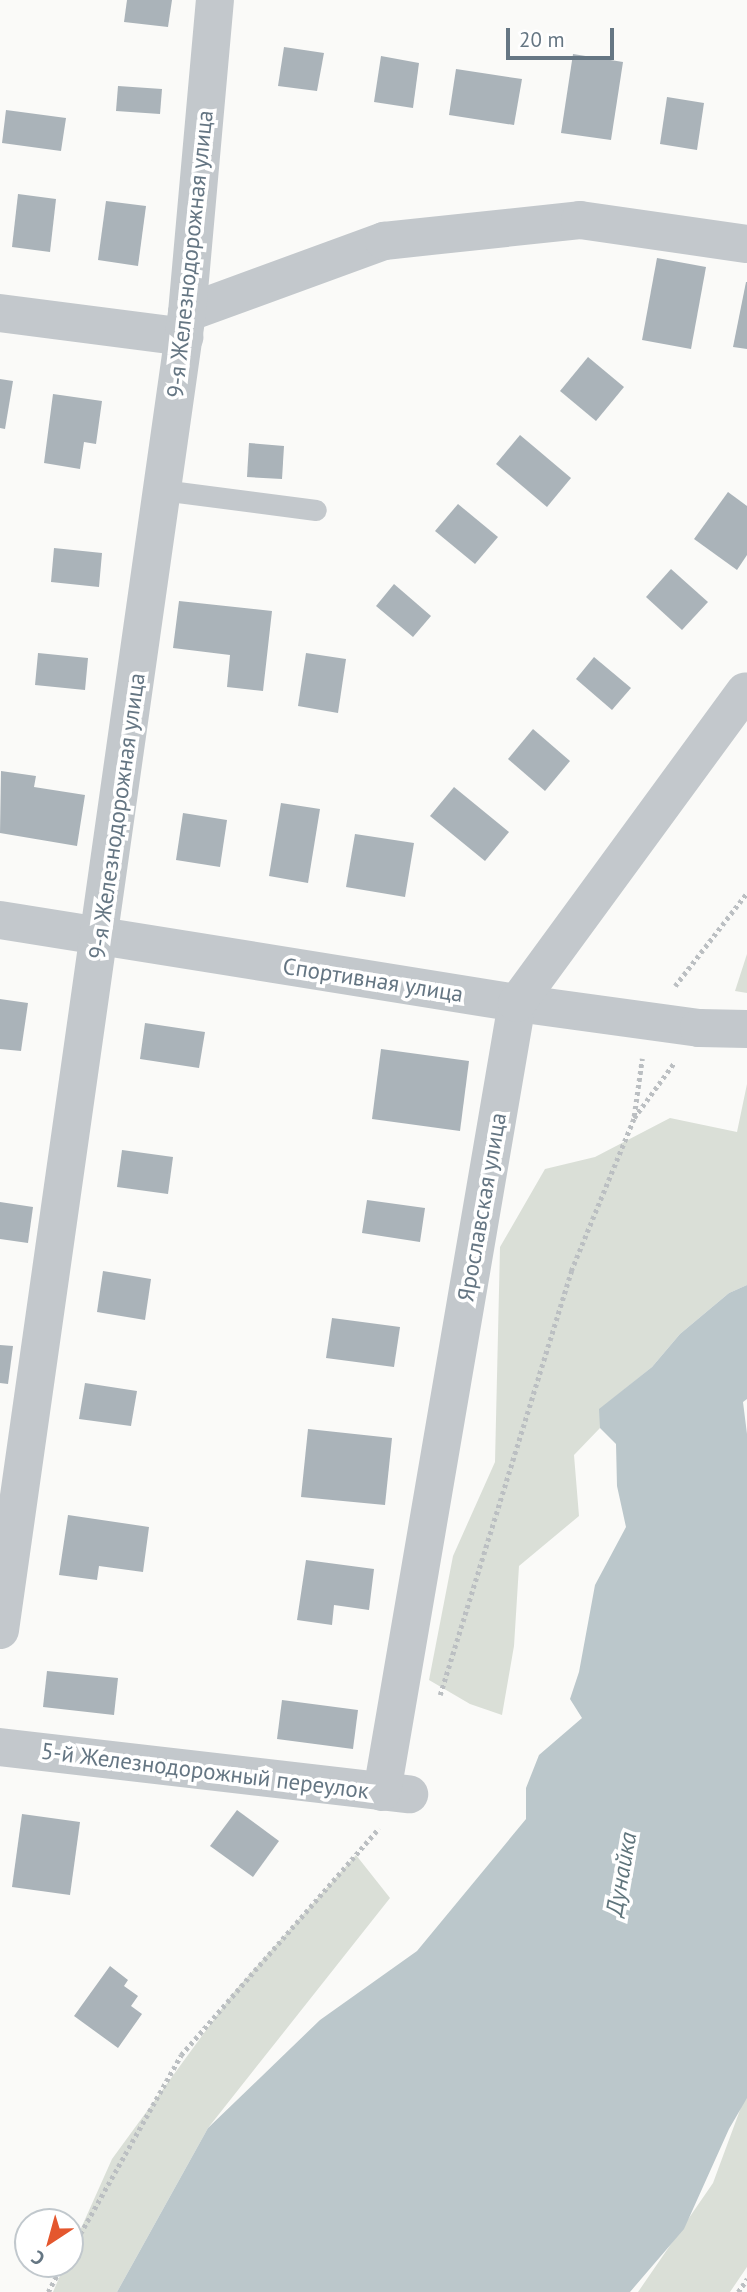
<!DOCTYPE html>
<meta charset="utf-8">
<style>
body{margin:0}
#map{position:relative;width:747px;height:2292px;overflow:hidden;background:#fafaf8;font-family:"PT Sans",sans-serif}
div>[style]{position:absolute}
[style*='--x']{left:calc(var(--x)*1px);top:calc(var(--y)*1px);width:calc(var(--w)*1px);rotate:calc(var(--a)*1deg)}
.green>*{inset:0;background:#dadfd7}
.water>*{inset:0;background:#bbc7cb}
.building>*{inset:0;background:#aab3b9}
.path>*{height:4.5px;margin-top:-2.25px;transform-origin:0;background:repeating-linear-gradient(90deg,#bbbfc2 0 3.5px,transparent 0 7px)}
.lane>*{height:21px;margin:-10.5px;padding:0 10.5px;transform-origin:10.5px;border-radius:10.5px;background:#c3c8cc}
.street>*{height:38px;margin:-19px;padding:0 19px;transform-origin:19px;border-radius:19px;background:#c3c8cc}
span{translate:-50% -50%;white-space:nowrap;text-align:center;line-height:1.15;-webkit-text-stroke:7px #fff;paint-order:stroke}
.street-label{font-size:23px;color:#657683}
.water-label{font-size:24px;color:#60757c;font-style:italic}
.north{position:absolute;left:14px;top:2208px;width:70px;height:70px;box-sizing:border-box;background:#fff;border:2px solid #c1c8cd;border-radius:50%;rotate:216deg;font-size:19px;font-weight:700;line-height:28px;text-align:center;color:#657683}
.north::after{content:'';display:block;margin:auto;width:24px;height:32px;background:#e4572e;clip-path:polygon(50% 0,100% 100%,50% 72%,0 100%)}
.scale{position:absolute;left:506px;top:28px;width:108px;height:32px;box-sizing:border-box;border:4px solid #657683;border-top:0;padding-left:9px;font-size:21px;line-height:24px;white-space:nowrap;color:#657683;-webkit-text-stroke:5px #fff;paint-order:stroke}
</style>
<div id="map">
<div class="green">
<div style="clip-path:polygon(747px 954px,747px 993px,735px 991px)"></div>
<div style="clip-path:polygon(747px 1084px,747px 1285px,729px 1293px,680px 1334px,652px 1367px,600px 1409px,600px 1428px,574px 1455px,579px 1516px,519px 1566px,514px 1646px,502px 1715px,470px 1704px,429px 1680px,453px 1556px,495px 1462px,500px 1247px,545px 1169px,595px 1157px,670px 1118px,737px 1132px)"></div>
<div style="clip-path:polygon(356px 1855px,390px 1898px,208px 2128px,117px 2292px,53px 2292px,65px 2264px,70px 2264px,70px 2253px,112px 2159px,234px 1992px)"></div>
<div style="clip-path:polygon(747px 2091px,747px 2267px,730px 2292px,638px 2292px,713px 2183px)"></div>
</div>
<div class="water">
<div style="clip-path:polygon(747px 1285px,747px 1399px,743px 1402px,747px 1434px,747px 2098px,729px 2129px,684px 2229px,630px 2292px,117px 2292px,208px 2128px,320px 2020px,417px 1951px,526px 1819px,526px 1788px,539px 1755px,582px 1718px,570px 1699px,579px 1672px,595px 1585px,626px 1527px,617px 1486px,616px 1444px,600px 1428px,599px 1409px,652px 1367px,680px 1334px,729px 1293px)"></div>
</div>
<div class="building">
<div style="clip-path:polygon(127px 0,172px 0,168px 27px,124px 22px)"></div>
<div style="clip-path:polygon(284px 47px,324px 53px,317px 91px,278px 86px)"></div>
<div style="clip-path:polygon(573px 54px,623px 62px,611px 140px,561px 133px)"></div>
<div style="clip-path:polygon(381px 56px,419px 63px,413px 108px,374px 102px)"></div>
<div style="clip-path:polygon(456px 69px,522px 79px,514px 125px,449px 115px)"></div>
<div style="clip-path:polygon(118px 86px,162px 89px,160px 114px,116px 111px)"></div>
<div style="clip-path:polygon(667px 97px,704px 103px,697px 150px,660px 144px)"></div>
<div style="clip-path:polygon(6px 110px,66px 118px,61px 151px,2px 143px)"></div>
<div style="clip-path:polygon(18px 194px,56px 199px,50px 252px,12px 247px)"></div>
<div style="clip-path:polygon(106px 201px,146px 206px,138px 266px,98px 260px)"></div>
<div style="clip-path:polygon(657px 258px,706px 267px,691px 349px,642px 340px)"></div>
<div style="clip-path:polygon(746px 282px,747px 282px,747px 349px,733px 347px)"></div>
<div style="clip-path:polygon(588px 357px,624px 387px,596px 421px,560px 391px)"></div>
<div style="clip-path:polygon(0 379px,13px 381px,5px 429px,0 428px)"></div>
<div style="clip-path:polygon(53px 394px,102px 401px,96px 444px,84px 442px,80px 469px,44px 463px)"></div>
<div style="clip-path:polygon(520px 435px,571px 478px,547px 507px,496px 464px)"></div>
<div style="clip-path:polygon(249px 443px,284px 446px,282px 479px,247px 477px)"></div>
<div style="clip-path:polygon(728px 492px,747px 506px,747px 555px,737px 570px,694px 539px)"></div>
<div style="clip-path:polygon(458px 504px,498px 537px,475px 564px,435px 531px)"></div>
<div style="clip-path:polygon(54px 548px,102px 553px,99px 587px,51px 582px)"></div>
<div style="clip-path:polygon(671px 569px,708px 602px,682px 630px,646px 597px)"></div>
<div style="clip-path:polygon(394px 584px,431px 616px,413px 637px,376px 606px)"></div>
<div style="clip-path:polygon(179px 601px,272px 611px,263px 691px,227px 687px,230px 655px,173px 648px)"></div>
<div style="clip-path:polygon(38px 653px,88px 658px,85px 690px,35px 685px)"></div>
<div style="clip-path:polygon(306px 653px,346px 659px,338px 713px,298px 706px)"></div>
<div style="clip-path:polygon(594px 657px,631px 688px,612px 710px,576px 679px)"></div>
<div style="clip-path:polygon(533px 729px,570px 761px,545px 791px,508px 759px)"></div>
<div style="clip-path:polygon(1px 771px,36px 776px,34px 787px,85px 795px,77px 846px,0 833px)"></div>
<div style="clip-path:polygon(454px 787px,509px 832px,485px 861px,430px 816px)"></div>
<div style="clip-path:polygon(281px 803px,320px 809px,308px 883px,269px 876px)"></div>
<div style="clip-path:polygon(183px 813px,227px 820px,220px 867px,176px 860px)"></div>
<div style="clip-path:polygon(355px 834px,414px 843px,405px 897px,346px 887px)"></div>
<div style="clip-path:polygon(0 999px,28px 1003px,21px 1051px,0 1049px)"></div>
<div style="clip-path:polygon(145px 1023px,205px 1032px,199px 1068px,140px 1059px)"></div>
<div style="clip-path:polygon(381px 1049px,469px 1061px,460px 1131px,372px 1119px)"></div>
<div style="clip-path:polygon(122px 1150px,173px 1157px,168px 1194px,117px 1187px)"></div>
<div style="clip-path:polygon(367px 1200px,425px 1208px,420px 1242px,362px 1233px)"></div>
<div style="clip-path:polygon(0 1202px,33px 1207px,28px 1243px,0 1239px)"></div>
<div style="clip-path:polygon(103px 1271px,151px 1279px,145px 1320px,97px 1312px)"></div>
<div style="clip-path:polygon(332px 1318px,400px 1327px,394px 1367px,326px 1358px)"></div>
<div style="clip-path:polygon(0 1345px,13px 1346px,8px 1384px,0 1383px)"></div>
<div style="clip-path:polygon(85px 1383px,137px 1391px,131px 1426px,79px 1419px)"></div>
<div style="clip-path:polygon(308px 1429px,392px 1438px,385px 1505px,301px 1497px)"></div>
<div style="clip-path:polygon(68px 1515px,149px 1527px,143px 1572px,99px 1566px,97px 1580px,59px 1575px)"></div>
<div style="clip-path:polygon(306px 1560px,374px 1569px,369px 1610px,334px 1605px,332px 1625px,297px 1620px)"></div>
<div style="clip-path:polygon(47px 1671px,118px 1678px,114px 1715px,43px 1707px)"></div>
<div style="clip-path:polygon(282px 1700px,358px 1710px,353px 1749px,277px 1739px)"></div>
<div style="clip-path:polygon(237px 1810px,279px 1841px,253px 1877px,210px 1846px)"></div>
<div style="clip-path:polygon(22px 1814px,80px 1822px,70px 1895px,12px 1887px)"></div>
<div style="clip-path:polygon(110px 1966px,128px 1980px,124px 1986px,138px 1996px,131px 2006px,142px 2014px,118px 2048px,74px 2016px)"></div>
</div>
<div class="path">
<div style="--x:675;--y:986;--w:118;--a:-52.3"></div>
<div style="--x:634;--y:1116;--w:58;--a:-82"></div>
<div style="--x:440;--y:1695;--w:444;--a:-72.8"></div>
<div style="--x:571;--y:1271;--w:165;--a:-67.6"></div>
<div style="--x:634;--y:1118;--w:68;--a:-54"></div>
<div style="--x:70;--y:2252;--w:226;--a:-60.6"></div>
<div style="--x:181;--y:2055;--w:301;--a:-48.9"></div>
<div style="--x:48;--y:2292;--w:32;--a:-62"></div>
<div style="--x:738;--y:2292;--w:16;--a:-55"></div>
</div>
<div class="lane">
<div style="--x:162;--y:490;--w:155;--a:7.4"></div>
</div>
<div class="street">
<div style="--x:0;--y:313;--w:186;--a:7.4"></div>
<div style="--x:187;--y:313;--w:210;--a:-20.1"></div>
<div style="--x:384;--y:241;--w:197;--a:-6.1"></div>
<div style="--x:580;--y:220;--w:169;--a:8.2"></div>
<div style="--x:0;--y:920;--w:524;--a:9.12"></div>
<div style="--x:517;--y:1003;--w:184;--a:7.8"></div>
<div style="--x:699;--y:1028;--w:48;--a:1.2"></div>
<div style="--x:0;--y:1630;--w:1330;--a:-81.92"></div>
<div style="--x:187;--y:313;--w:314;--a:-84.9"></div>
<div style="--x:0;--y:1747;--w:412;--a:6.6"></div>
<div style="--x:382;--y:1792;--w:800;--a:-80.29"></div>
<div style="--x:517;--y:1003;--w:386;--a:-53.8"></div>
</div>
<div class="street-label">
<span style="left:190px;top:254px;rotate:-84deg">9-я Железнодорожная улица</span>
<span style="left:117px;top:816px;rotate:-82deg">9-я Железнодорожная улица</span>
<span style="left:373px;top:980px;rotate:9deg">Спортивная улица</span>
<span style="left:482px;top:1207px;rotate:-80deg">Ярославская улица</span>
<span style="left:205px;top:1771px;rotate:7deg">5-й Железнодорожный переулок</span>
</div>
<div class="water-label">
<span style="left:621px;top:1874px;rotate:-80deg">Дунайка</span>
</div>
<div class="north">С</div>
<div class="scale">20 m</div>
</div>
